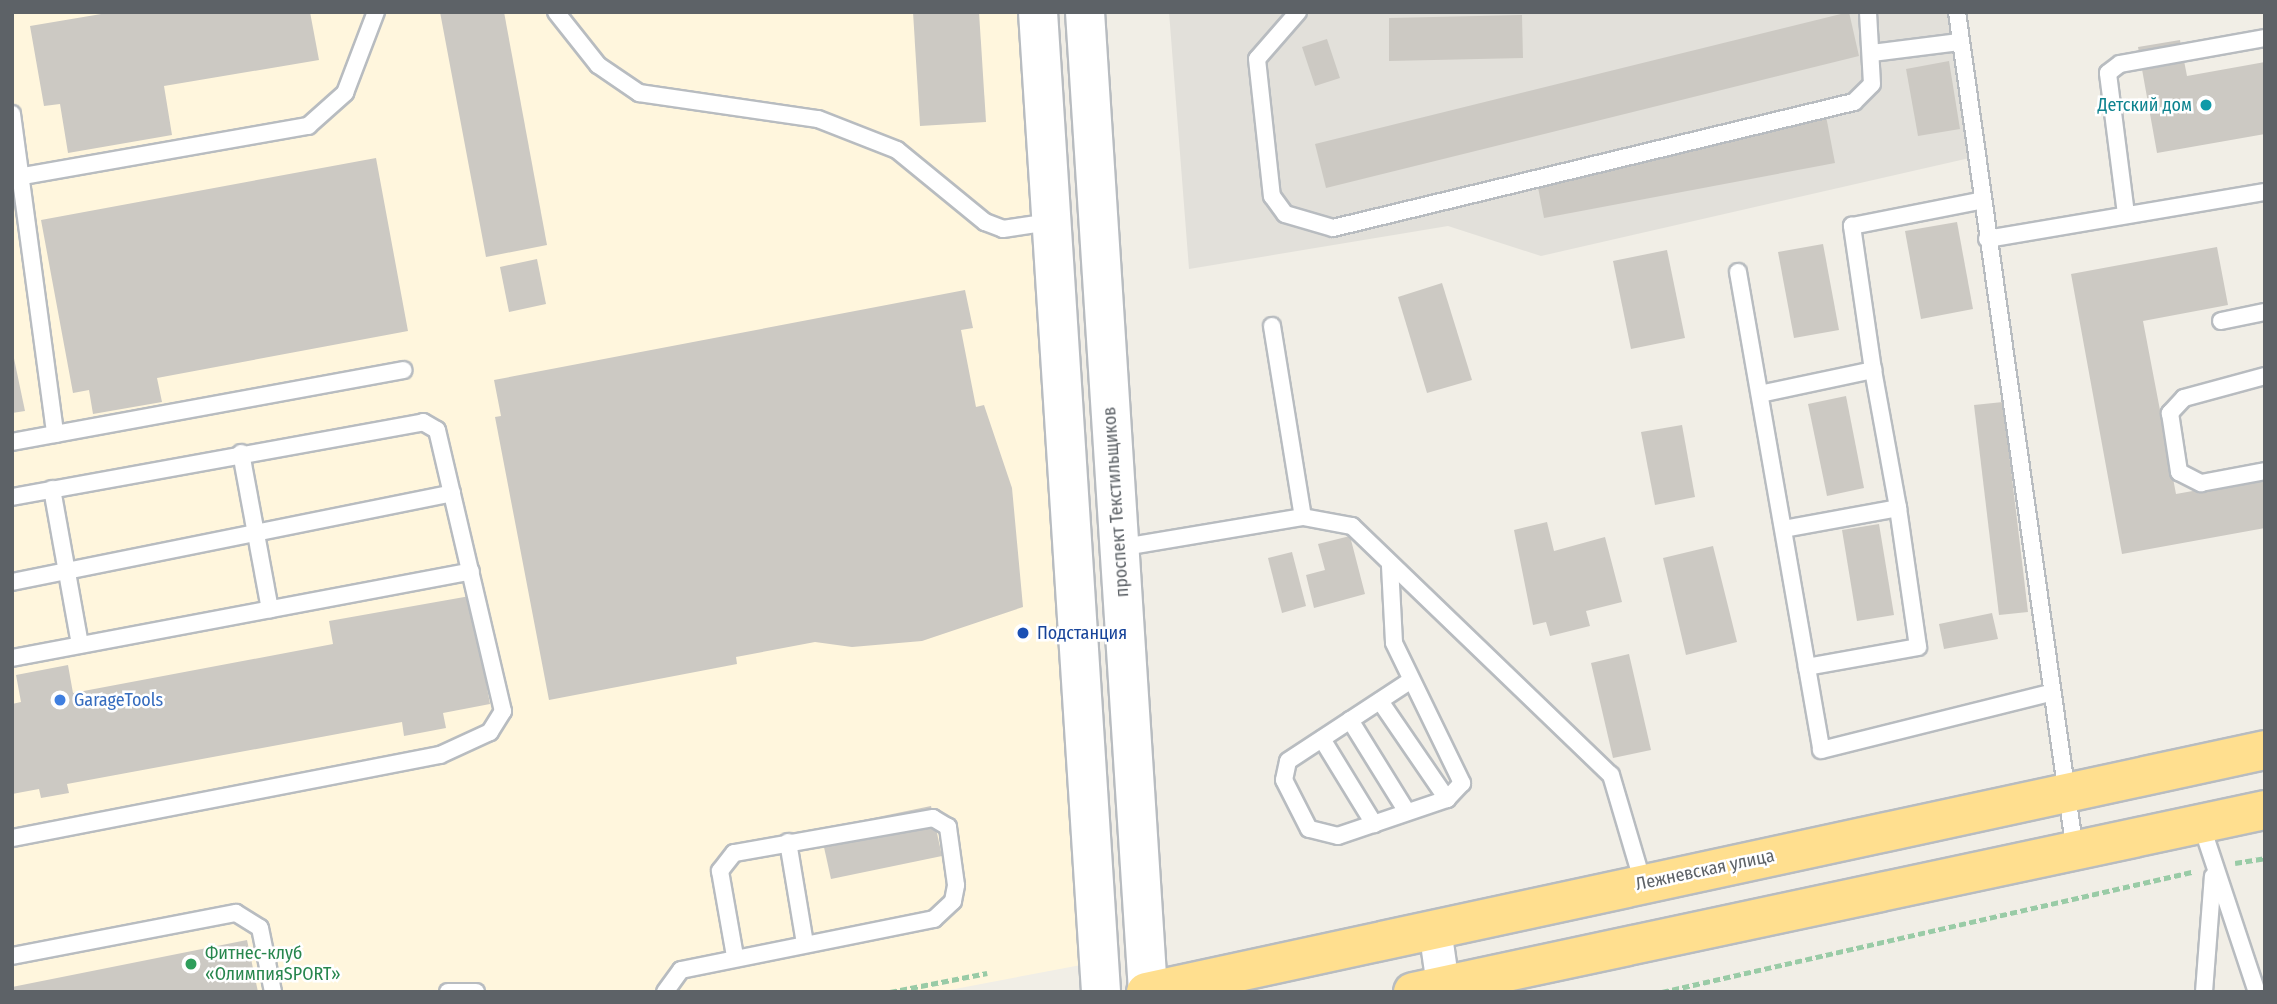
<!DOCTYPE html>
<meta charset="utf-8">
<style>
body{margin:0}
#map{position:relative;width:2277px;height:1004px;overflow:hidden;background:#f1eee6;font-family:"Fira Sans Condensed",sans-serif}
div>[style]{position:absolute}
[style*='--x']{left:calc(var(--x)*1px);top:calc(var(--y)*1px);width:calc(var(--w)*1px);rotate:calc(var(--a)*1deg)}
.commercial>*{inset:0;background:#fff6dd}
.industrial>*{inset:0;background:#e2e0da}
.building>*{inset:0;background:#ccc9c3}
.path>*{height:4.5px;margin-top:-2.25px;transform-origin:0;background:repeating-linear-gradient(90deg,#99cba6 0 7px,transparent 0 10.5px)}
.roads{filter:drop-shadow(2px 0 #b8bcc0) drop-shadow(-2px 0 #b8bcc0) drop-shadow(0 2px #b8bcc0) drop-shadow(0 -2px #b8bcc0)}
.lane>*{height:16px;margin:-8px;padding:0 8px;transform-origin:8px;border-radius:8px;background:#fff}
.street>*{height:32px;margin:-16px;padding:0 16px;transform-origin:16px;border-radius:16px;background:#fff}
.secondary>*{height:38px;margin:-19px;padding:0 19px;transform-origin:19px;border-radius:19px;background:#fff}
.highway>*{height:38px;margin:-19px;padding:0 19px;transform-origin:19px;border-radius:19px;background:#ffdf8f}
.dots>*{width:19px;height:19px;translate:-50% -50%;box-sizing:border-box;border:4px solid #fff;border-radius:50%}
span{translate:-50% -50%;white-space:nowrap;text-align:center;line-height:1.15;-webkit-text-stroke:5px #fff;paint-order:stroke}
.culture-label{font-size:18px;color:#0d838f}
.right{translate:-100% -50%;text-align:right}
.street-label{font-size:18px;color:#5d6267}
.transit-label{font-size:18px;color:#164399}
.left{translate:0 -50%;text-align:left}
.shop-label{font-size:18px;color:#366cbe}
.leisure-label{font-size:18px;color:#27864d}
.frame{position:absolute;inset:0;border:14px solid #5d6267;pointer-events:none}
</style>
<div id="map">
<div class="commercial">
<div style="clip-path:polygon(12px 12px,1035px 12px,1081px 965px,939px 992px,12px 992px)"></div>
</div>
<div class="industrial">
<div style="clip-path:polygon(1169px 12px,1951px 12px,1974px 157px,1541px 256px,1448px 226px,1189px 269px)"></div>
</div>
<div class="building">
<div style="clip-path:polygon(113px 12px,310px 12px,319px 60px,164px 86px,172px 135px,68px 153px,60px 104px,44px 106px,30px 26px)"></div>
<div style="clip-path:polygon(440px 12px,504px 12px,547px 245px,486px 257px)"></div>
<div style="clip-path:polygon(913px 12px,979px 12px,986px 122px,920px 126px)"></div>
<div style="clip-path:polygon(1849px 12px,1859px 56px,1326px 188px,1315px 144px)"></div>
<div style="clip-path:polygon(1522px 15px,1523px 58px,1389px 61px,1389px 18px)"></div>
<div style="clip-path:polygon(1327px 39px,1340px 78px,1315px 86px,1302px 47px)"></div>
<div style="clip-path:polygon(2180px 40px,2187px 76px,2265px 62px,2265px 134px,2157px 153px,2138px 47px)"></div>
<div style="clip-path:polygon(1949px 61px,1960px 129px,1918px 136px,1906px 69px)"></div>
<div style="clip-path:polygon(1826px 116px,1835px 163px,1544px 218px,1535px 172px)"></div>
<div style="clip-path:polygon(376px 158px,408px 331px,157px 378px,162px 402px,93px 414px,89px 390px,73px 393px,41px 220px)"></div>
<div style="clip-path:polygon(1957px 222px,1973px 309px,1921px 319px,1905px 231px)"></div>
<div style="clip-path:polygon(1823px 244px,1839px 330px,1794px 338px,1778px 252px)"></div>
<div style="clip-path:polygon(2217px 247px,2228px 305px,2143px 321px,2176px 494px,2265px 478px,2265px 528px,2122px 554px,2071px 274px)"></div>
<div style="clip-path:polygon(1667px 250px,1685px 338px,1631px 349px,1613px 261px)"></div>
<div style="clip-path:polygon(537px 259px,546px 304px,509px 312px,500px 267px)"></div>
<div style="clip-path:polygon(1442px 283px,1472px 380px,1427px 393px,1398px 297px)"></div>
<div style="clip-path:polygon(965px 290px,973px 328px,961px 330px,976px 407px,984px 405px,1012px 488px,1023px 607px,922px 641px,852px 647px,815px 642px,736px 657px,737px 664px,549px 700px,495px 417px,501px 416px,494px 380px)"></div>
<div style="clip-path:polygon(12px 349px,25px 411px,12px 413px)"></div>
<div style="clip-path:polygon(1846px 396px,1864px 488px,1827px 496px,1808px 404px)"></div>
<div style="clip-path:polygon(2003px 402px,2028px 612px,1999px 615px,1974px 405px)"></div>
<div style="clip-path:polygon(1682px 425px,1695px 497px,1655px 505px,1641px 432px)"></div>
<div style="clip-path:polygon(1547px 522px,1554px 551px,1605px 537px,1622px 602px,1586px 611px,1590px 626px,1550px 636px,1546px 622px,1533px 625px,1514px 530px)"></div>
<div style="clip-path:polygon(1879px 524px,1894px 615px,1857px 621px,1842px 530px)"></div>
<div style="clip-path:polygon(1350px 536px,1365px 594px,1314px 608px,1306px 575px,1325px 570px,1318px 544px)"></div>
<div style="clip-path:polygon(1713px 546px,1737px 642px,1686px 655px,1663px 558px)"></div>
<div style="clip-path:polygon(1292px 552px,1306px 606px,1282px 613px,1268px 558px)"></div>
<div style="clip-path:polygon(470px 596px,490px 704px,443px 713px,446px 728px,404px 736px,402px 722px,67px 784px,69px 793px,41px 798px,39px 789px,12px 794px,12px 704px,21px 702px,16px 675px,68px 665px,73px 693px,333px 644px,329px 621px)"></div>
<div style="clip-path:polygon(1992px 613px,1998px 639px,1944px 649px,1939px 624px)"></div>
<div style="clip-path:polygon(1629px 654px,1651px 750px,1613px 758px,1591px 663px)"></div>
<div style="clip-path:polygon(931px 806px,942px 856px,831px 879px,820px 829px)"></div>
<div style="clip-path:polygon(247px 940px,258px 992px,12px 992px,12px 987px)"></div>
</div>
<div class="path">
<div style="--x:2235;--y:863;--w:30;--a:-9"></div>
<div style="--x:890;--y:992;--w:99;--a:-11.1"></div>
<div style="--x:1662;--y:992;--w:543;--a:-12.76"></div>
</div>
<div class="roads">
<div class="lane">
<div style="--x:556;--y:12;--w:68;--a:51.6"></div>
<div style="--x:598;--y:65;--w:50;--a:34.3"></div>
<div style="--x:639;--y:93;--w:181;--a:8.3"></div>
<div style="--x:818;--y:119;--w:85;--a:21.4"></div>
<div style="--x:897;--y:150;--w:114;--a:39.3"></div>
<div style="--x:985;--y:222;--w:19;--a:21"></div>
<div style="--x:1003;--y:229;--w:48;--a:-8.5"></div>
<div style="--x:1298;--y:12;--w:62;--a:131.1"></div>
<div style="--x:1257;--y:59;--w:138;--a:83.8"></div>
<div style="--x:1272;--y:196;--w:22;--a:54"></div>
<div style="--x:1285;--y:214;--w:50;--a:16.3"></div>
<div style="--x:1333;--y:228;--w:536;--a:-13.6"></div>
<div style="--x:1854;--y:102;--w:25;--a:-45"></div>
<div style="--x:1872;--y:84;--w:72;--a:-93.2"></div>
<div style="--x:1957;--y:12;--w:848;--a:82"></div>
<div style="--x:1872;--y:53;--w:88;--a:-7.2"></div>
<div style="--x:12;--y:114;--w:323;--a:82.3"></div>
<div style="--x:12;--y:178;--w:301;--a:-10"></div>
<div style="--x:308;--y:126;--w:50;--a:-41.7"></div>
<div style="--x:345;--y:93;--w:87;--a:-69.1"></div>
<div style="--x:2126;--y:214;--w:142;--a:-97.3"></div>
<div style="--x:2108;--y:73;--w:15;--a:-37"></div>
<div style="--x:2120;--y:64;--w:147;--a:-10.2"></div>
<div style="--x:1987;--y:239;--w:282;--a:-9.6"></div>
<div style="--x:1738;--y:272;--w:485;--a:80.1"></div>
<div style="--x:1821;--y:750;--w:236;--a:-14"></div>
<div style="--x:2221;--y:321;--w:45;--a:-11.6"></div>
<div style="--x:1272;--y:326;--w:193;--a:80.8"></div>
<div style="--x:1873;--y:370;--w:146;--a:-98.3"></div>
<div style="--x:1852;--y:226;--w:130;--a:-11.1"></div>
<div style="--x:2265;--y:376;--w:84;--a:164.8"></div>
<div style="--x:2184;--y:398;--w:21;--a:133"></div>
<div style="--x:2170;--y:413;--w:60;--a:81.3"></div>
<div style="--x:2179;--y:472;--w:25;--a:27"></div>
<div style="--x:2201;--y:483;--w:65;--a:-10.6"></div>
<div style="--x:1760;--y:394;--w:116;--a:-12"></div>
<div style="--x:1873;--y:370;--w:140;--a:79.7"></div>
<div style="--x:12;--y:442;--w:398;--a:-10.4"></div>
<div style="--x:241;--y:453;--w:159;--a:79.5"></div>
<div style="--x:52;--y:489;--w:158;--a:79.8"></div>
<div style="--x:12;--y:497;--w:418;--a:-10.3"></div>
<div style="--x:423;--y:422;--w:16;--a:30"></div>
<div style="--x:437;--y:430;--w:289;--a:76.8"></div>
<div style="--x:503;--y:711;--w:25;--a:122"></div>
<div style="--x:490;--y:732;--w:55;--a:155.3"></div>
<div style="--x:440;--y:755;--w:436;--a:169"></div>
<div style="--x:1784;--y:529;--w:116;--a:-10.4"></div>
<div style="--x:1898;--y:508;--w:140;--a:81.8"></div>
<div style="--x:1918;--y:647;--w:113;--a:169.8"></div>
<div style="--x:1118;--y:548;--w:188;--a:-9.5"></div>
<div style="--x:1303;--y:517;--w:50;--a:10.4"></div>
<div style="--x:1352;--y:526;--w:359;--a:43.9"></div>
<div style="--x:1611;--y:775;--w:113;--a:73.5"></div>
<div style="--x:1390;--y:566;--w:77;--a:87"></div>
<div style="--x:1394;--y:643;--w:156;--a:64.1"></div>
<div style="--x:1462;--y:783;--w:22;--a:133"></div>
<div style="--x:1447;--y:799;--w:115;--a:161.3"></div>
<div style="--x:1338;--y:836;--w:30;--a:-166"></div>
<div style="--x:1309;--y:829;--w:55;--a:-117"></div>
<div style="--x:1284;--y:780;--w:19;--a:-78"></div>
<div style="--x:1288;--y:761;--w:146;--a:-33.3"></div>
<div style="--x:12;--y:582;--w:449;--a:-11.4"></div>
<div style="--x:12;--y:658;--w:467;--a:-10.7"></div>
<div style="--x:1380;--y:701;--w:119;--a:55.6"></div>
<div style="--x:1350;--y:720;--w:108;--a:58.2"></div>
<div style="--x:1322;--y:739;--w:100;--a:58.5"></div>
<div style="--x:2201;--y:824;--w:177;--a:71.6"></div>
<div style="--x:788;--y:842;--w:103;--a:80.5"></div>
<div style="--x:12;--y:956;--w:228;--a:-10.9"></div>
<div style="--x:236;--y:913;--w:28;--a:32"></div>
<div style="--x:260;--y:928;--w:65;--a:78.5"></div>
<div style="--x:448;--y:992;--w:28;--a:0"></div>
<div style="--x:665;--y:992;--w:27;--a:-54"></div>
<div style="--x:681;--y:970;--w:258;--a:-11.4"></div>
<div style="--x:934;--y:919;--w:26;--a:-43"></div>
<div style="--x:953;--y:901;--w:16;--a:-79"></div>
<div style="--x:956;--y:885;--w:59;--a:-97.9"></div>
<div style="--x:948;--y:827;--w:17;--a:-149"></div>
<div style="--x:933;--y:818;--w:202;--a:170"></div>
<div style="--x:734;--y:853;--w:23;--a:128"></div>
<div style="--x:720;--y:871;--w:86;--a:80"></div>
<div style="--x:2204;--y:992;--w:116;--a:-85.6"></div>
</div>
<div class="street">
<div style="--x:1435;--y:929;--w:64;--a:81.9"></div>
</div>
<div class="secondary">
<div style="--x:1038;--y:12;--w:982;--a:86.32"></div>
<div style="--x:1085;--y:12;--w:982;--a:86.32"></div>
</div>
<div class="highway">
<div style="--x:1146;--y:992;--w:1145;--a:-12.2"></div>
<div style="--x:1413;--y:992;--w:871;--a:-12.06"></div>
</div>
</div>
<div class="dots">
<div style="left:2206px;top:105px;background:#0f9aa8"></div>
<div style="left:1023px;top:633px;background:#1a4fb4"></div>
<div style="left:60px;top:700px;background:#3f7fe0"></div>
<div style="left:191px;top:964px;background:#2e9e5b"></div>
</div>
<div class="culture-label">
<span class="right" style="left:2192px;top:105px">Детский дом</span>
</div>
<div class="street-label">
<span style="left:1116px;top:502px;rotate:-94deg">проспект Текстильщиков</span>
<span style="left:1705px;top:870px;rotate:-12deg">Лежневская улица</span>
</div>
<div class="transit-label">
<span class="left" style="left:1037px;top:633px">Подстанция</span>
</div>
<div class="shop-label">
<span class="left" style="left:74px;top:700px">GarageTools</span>
</div>
<div class="leisure-label">
<span class="left" style="left:205px;top:964px">Фитнес-клуб<br>«ОлимпияSPORT»</span>
</div>
<div class="frame"></div>
</div>
